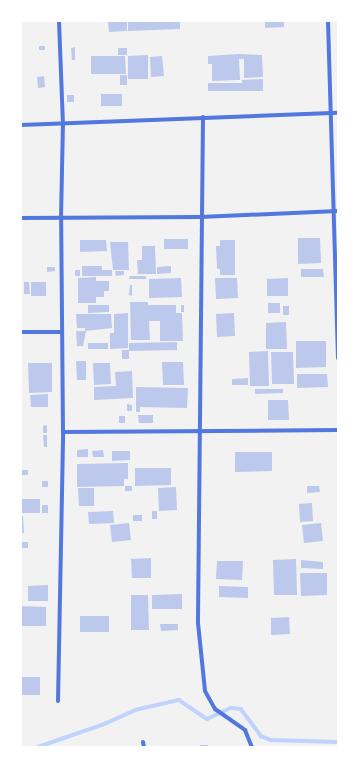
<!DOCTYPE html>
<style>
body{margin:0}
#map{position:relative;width:359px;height:768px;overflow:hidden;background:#f2f2f2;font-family:"Alegreya Sans",sans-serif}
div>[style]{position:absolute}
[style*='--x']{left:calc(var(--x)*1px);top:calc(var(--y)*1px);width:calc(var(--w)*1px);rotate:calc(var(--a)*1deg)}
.stream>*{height:3.5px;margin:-1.75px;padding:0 1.75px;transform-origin:1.75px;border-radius:1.75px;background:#bfd3fe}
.building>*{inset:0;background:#bdc9ec}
.minor>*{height:4px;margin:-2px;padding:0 2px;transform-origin:2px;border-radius:2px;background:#5277de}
span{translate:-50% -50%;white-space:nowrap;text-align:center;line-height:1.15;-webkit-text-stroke:4px #fff;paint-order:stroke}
.frame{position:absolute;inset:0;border:22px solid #fff;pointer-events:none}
</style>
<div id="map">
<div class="stream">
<div style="--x:38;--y:747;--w:68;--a:-19"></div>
<div style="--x:102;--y:725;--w:36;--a:-24"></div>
<div style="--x:135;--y:710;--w:45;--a:-12.8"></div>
<div style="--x:179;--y:700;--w:34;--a:34"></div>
<div style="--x:207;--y:719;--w:26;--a:-25"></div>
<div style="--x:231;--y:708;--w:10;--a:6"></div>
<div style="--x:241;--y:709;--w:34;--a:53"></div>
<div style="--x:261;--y:736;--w:11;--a:22"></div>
<div style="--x:271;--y:740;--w:67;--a:1.7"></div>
</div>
<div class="building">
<div style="clip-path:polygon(108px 21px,127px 21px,127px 31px,109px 32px)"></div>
<div style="clip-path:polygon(128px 21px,180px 21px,180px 29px,128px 31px)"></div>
<div style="clip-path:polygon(265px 21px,284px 21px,284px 27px,265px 28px)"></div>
<div style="clip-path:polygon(39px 46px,45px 46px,45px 50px,39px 50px)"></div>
<div style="clip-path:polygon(75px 47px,75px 60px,72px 60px,71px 48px)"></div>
<div style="clip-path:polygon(118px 48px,127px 48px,127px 55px,118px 55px)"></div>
<div style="clip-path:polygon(239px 54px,262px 55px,263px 77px,244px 78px,244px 59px,239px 59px,240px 80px,212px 81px,212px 64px,208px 64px,208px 56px)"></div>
<div style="clip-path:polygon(148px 55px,148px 79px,128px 79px,128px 56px)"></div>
<div style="clip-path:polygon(91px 56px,125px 56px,126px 74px,91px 74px)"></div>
<div style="clip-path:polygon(162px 56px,164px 76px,151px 77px,150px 57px)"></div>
<div style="clip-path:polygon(120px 75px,127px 75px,127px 85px,120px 85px)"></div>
<div style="clip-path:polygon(44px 76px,45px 87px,38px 88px,37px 77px)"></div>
<div style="clip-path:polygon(263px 79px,263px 91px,208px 91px,208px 83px,242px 83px,242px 80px)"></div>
<div style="clip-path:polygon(101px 94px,122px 94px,122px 106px,101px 106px)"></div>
<div style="clip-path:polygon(67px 95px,74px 95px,74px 102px,67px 102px)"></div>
<div style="clip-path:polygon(298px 238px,320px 238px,321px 263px,298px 264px)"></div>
<div style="clip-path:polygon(164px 239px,188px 239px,188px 249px,164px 249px)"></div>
<div style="clip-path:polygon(80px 240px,106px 240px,107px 251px,80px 252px)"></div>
<div style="clip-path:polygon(220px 240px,235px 240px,235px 275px,220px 275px,220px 269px,217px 269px,216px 246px,220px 246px)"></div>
<div style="clip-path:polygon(110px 242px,128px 242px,129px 270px,113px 270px)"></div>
<div style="clip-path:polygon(142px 246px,155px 246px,156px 274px,138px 274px,137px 260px,142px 260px)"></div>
<div style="clip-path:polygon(82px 266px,102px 266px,102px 270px,112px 270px,112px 276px,82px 276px)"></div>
<div style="clip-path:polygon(171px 266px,171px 273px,157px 274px,157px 267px)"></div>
<div style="clip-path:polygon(47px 267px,55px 267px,55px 271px,47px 272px)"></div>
<div style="clip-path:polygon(301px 269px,323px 269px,324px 277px,301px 277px)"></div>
<div style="clip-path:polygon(75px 270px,80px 270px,80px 276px,75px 276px)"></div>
<div style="clip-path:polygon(115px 271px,124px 271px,124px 275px,116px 276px)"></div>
<div style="clip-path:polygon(130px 276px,146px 276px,146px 279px,129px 279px)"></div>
<div style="clip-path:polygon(96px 277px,96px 281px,109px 281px,109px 291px,104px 291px,104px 297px,96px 297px,96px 303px,78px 303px,78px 278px)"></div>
<div style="clip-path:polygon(181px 278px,182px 297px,149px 298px,149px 279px)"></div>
<div style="clip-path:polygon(215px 278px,237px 278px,238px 298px,216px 299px)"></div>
<div style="clip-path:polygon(288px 278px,288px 296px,267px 296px,267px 279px)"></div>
<div style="clip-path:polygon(24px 282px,29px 282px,30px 294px,24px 294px)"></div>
<div style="clip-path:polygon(31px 282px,46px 282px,46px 296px,31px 296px)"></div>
<div style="clip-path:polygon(130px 285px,132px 285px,132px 296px,129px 295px)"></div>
<div style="clip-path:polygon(130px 302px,148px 302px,148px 305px,176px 305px,176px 313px,182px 313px,183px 341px,160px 341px,160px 321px,149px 321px,150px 340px,131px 340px)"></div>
<div style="clip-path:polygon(268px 303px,280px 303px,280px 313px,268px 313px)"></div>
<div style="clip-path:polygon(88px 305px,109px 305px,109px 312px,88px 313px)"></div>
<div style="clip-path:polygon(181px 305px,184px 305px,184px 312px,181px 312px)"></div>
<div style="clip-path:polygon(283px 306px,289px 306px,289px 315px,283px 315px)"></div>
<div style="clip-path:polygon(128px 313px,128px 348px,110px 349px,110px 333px,114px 333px,114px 314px)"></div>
<div style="clip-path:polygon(234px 313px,235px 336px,217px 337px,216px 314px)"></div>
<div style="clip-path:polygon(76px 314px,111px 314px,112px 328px,85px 331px,85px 328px,77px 328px)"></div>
<div style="clip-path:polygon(286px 322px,287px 349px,266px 349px,266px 323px)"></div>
<div style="clip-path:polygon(76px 331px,86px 331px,83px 346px,77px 346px)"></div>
<div style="clip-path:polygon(296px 341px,326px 341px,326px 367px,296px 368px)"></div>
<div style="clip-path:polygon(177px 342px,177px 350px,129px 351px,129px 343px)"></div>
<div style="clip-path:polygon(88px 343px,108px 343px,108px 349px,88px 349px)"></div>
<div style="clip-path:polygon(122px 350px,129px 350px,129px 359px,122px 359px)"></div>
<div style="clip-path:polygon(268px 351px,269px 386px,250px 386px,249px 352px)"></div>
<div style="clip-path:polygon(271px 352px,293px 352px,294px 384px,272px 384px)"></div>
<div style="clip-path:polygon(76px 361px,86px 361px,86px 380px,77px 380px)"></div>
<div style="clip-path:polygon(162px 362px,183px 362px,184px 385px,163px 385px)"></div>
<div style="clip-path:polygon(28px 363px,52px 363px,52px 392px,29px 393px)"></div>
<div style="clip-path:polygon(93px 363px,110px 363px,111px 384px,94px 385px)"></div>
<div style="clip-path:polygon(132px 371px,133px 398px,94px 400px,94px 387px,116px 386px,115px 372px)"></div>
<div style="clip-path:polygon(297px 374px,327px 374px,328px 387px,297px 388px)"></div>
<div style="clip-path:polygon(248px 378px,248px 385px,232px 385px,232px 379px)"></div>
<div style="clip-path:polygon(136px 387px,188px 388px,187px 408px,140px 407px,140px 412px,136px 412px)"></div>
<div style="clip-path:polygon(255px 389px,283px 389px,283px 393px,255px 394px)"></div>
<div style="clip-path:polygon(48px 394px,48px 407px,31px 407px,30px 395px)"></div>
<div style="clip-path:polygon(268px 400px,288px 400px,289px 420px,268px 420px)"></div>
<div style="clip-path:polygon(127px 404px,132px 405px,132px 411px,127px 411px)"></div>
<div style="clip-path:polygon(138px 415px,153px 415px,153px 423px,139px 423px)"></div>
<div style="clip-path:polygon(119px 416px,125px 416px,125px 423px,119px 423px)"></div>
<div style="clip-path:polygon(47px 425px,47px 433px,43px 433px,43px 426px)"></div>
<div style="clip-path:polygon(43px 435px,47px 435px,47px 447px,44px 447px)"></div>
<div style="clip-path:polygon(88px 449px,88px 457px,77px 457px,77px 450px)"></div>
<div style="clip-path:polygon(103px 450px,104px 457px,93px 457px,92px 451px)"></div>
<div style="clip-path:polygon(112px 451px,130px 451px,130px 460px,112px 461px)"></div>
<div style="clip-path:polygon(235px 452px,272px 452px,272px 471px,235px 472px)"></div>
<div style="clip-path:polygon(128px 463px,128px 479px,124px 479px,124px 486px,77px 487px,77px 464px)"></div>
<div style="clip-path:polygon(135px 468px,171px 468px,171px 485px,135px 486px)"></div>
<div style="clip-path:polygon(22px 470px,28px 470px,28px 475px,22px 475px)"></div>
<div style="clip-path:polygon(42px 481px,48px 481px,48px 487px,42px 487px)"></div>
<div style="clip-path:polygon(125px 486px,132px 486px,132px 491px,125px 491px)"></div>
<div style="clip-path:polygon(307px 486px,319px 486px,320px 492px,307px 493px)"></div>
<div style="clip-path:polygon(176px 487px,177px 510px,159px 511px,158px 488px)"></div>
<div style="clip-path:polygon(78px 488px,94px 488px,94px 506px,79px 506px)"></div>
<div style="clip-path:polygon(21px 499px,40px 499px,40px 513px,21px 513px)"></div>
<div style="clip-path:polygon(312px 503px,313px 521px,300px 522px,299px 504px)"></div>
<div style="clip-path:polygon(42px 505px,48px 505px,48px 513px,42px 513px)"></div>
<div style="clip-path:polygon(113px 511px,114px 523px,89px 524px,88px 512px)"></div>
<div style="clip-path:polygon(152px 511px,157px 511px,157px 519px,152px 519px)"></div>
<div style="clip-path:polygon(133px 515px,142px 515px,142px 521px,133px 521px)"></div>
<div style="clip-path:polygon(21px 516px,23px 516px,24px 533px,21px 533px)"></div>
<div style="clip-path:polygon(129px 523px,131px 540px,112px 542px,110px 525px)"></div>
<div style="clip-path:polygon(321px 523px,323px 541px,304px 543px,302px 525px)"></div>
<div style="clip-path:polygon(21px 542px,28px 542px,28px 548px,21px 548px)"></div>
<div style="clip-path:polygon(151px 558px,151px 578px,132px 578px,131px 559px)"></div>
<div style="clip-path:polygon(296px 559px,297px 595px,274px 595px,273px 560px)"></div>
<div style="clip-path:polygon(301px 560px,323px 562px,323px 569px,301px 568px)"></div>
<div style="clip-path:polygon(217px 561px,243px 561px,242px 580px,216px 579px)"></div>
<div style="clip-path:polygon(300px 573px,327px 573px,327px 595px,301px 596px)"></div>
<div style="clip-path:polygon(48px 585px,48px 601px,28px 601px,28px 586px)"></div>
<div style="clip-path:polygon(219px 586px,248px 587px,248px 598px,219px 597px)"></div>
<div style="clip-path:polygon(182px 594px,182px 609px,152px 609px,152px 595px)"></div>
<div style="clip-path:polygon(131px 595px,148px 595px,149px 630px,131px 630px)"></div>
<div style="clip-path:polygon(21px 606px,46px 607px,46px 626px,21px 626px)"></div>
<div style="clip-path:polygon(80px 616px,109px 616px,109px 632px,80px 632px)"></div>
<div style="clip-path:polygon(289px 617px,290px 634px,271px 635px,271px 618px)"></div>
<div style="clip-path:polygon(160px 624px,178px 624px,178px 630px,161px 631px)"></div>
<div style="clip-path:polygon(21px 677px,40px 677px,40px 695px,21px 695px)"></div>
<div style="clip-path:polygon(200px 745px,208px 745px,208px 747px,200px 747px)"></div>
</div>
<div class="minor">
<div style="--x:328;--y:21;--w:337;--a:88.3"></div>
<div style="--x:203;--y:117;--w:506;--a:90.57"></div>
<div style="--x:198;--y:623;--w:68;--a:84.1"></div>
<div style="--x:205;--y:691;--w:21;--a:61"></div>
<div style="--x:215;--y:709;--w:37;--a:35"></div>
<div style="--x:245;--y:730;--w:18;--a:68"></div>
<div style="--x:21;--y:125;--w:317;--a:-2.2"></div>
<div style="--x:21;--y:218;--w:179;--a:-0.3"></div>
<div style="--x:200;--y:217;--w:138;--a:-2.5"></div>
<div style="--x:21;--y:332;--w:40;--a:0"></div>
<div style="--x:63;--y:432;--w:275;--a:-0.4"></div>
<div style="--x:58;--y:701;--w:269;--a:-88.9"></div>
<div style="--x:63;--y:432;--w:214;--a:-90.5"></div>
<div style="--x:61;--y:218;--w:93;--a:-88.8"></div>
<div style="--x:63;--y:125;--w:104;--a:-92.2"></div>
<div style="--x:143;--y:742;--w:5;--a:79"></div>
</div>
<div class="frame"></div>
</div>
